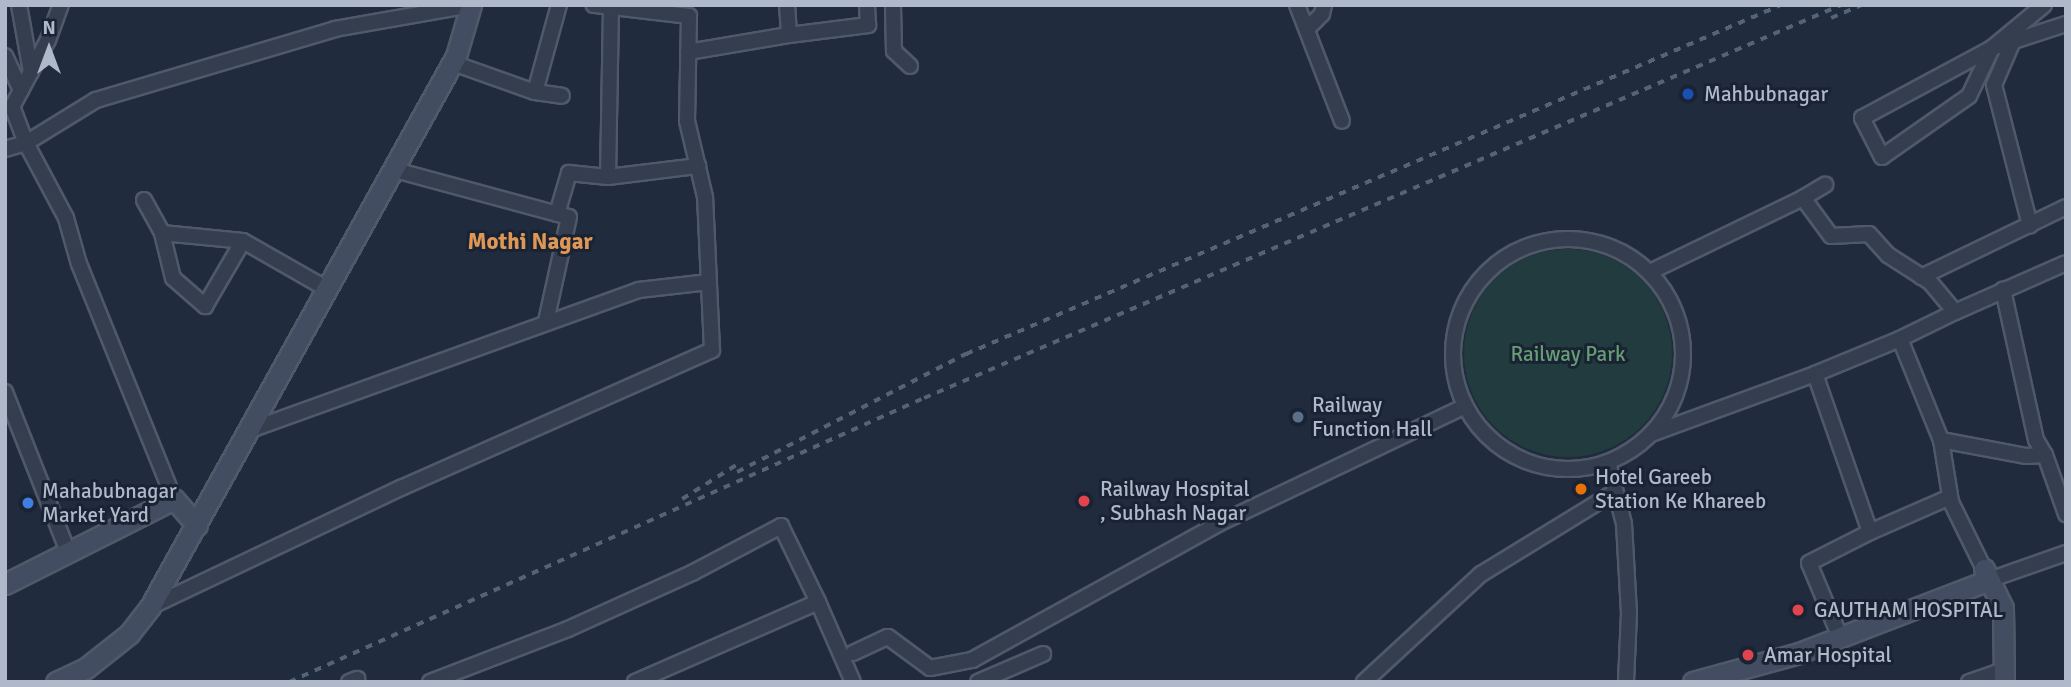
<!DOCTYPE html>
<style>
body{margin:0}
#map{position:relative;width:2071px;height:687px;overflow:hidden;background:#202c3e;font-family:Signika,sans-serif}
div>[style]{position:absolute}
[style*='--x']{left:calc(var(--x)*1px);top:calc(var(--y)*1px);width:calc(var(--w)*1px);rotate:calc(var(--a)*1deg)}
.green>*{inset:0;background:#223b3f}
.round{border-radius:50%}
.roads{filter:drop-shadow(2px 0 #505969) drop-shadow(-2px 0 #505969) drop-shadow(0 2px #505969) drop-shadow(0 -2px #505969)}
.street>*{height:14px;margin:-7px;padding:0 7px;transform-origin:7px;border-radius:7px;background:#353e4e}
.street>.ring{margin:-7px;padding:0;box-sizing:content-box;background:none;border:14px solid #353e4e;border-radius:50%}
.secondary>*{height:19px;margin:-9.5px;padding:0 9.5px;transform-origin:9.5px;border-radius:9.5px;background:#424d62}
.rail>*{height:3.5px;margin-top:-1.75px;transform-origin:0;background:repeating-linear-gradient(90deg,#566276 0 7px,transparent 0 14px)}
.dots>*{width:19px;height:19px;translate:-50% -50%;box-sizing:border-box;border:4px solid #1a2333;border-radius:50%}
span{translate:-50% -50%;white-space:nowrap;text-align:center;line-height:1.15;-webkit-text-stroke:6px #1a2333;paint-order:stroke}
.poi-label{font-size:21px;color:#b0b9ca}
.left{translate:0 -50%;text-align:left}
.park-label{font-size:21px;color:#659d74}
.neighbourhood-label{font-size:23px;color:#df9755;font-weight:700}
.frame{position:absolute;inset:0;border:7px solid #b0b9ca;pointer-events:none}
.north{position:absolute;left:14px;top:14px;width:70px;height:70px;-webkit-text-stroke:5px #1a2333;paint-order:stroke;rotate:0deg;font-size:19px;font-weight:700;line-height:28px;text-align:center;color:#b0b9ca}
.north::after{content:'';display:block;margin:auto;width:24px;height:32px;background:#b0b9ca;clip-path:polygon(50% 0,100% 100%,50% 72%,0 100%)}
</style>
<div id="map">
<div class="green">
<div class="round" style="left:1464px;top:249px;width:208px;height:208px"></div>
</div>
<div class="roads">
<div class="street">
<div style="--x:19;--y:5;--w:68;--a:79.8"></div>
<div style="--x:787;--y:5;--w:30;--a:86"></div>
<div style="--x:789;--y:35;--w:80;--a:-7.2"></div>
<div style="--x:868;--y:25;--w:20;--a:-93"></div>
<div style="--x:893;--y:5;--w:46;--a:88.8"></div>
<div style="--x:894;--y:51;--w:22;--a:43"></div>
<div style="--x:1297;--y:5;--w:124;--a:68.8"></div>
<div style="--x:2044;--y:5;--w:67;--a:140.4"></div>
<div style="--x:1992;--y:48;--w:53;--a:115.6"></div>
<div style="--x:1969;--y:96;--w:106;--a:145"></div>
<div style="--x:1882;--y:157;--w:44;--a:-117.1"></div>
<div style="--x:1862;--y:118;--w:148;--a:-28.3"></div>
<div style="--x:1992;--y:48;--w:78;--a:-18"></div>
<div style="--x:611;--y:7;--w:170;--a:91"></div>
<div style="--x:608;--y:177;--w:91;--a:-7"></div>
<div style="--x:1307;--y:29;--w:21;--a:-45"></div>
<div style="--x:1322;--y:14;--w:9;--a:-77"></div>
<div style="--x:2013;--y:41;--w:48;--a:113.4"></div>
<div style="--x:1994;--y:85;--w:145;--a:75.6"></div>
<div style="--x:688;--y:52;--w:102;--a:-9.6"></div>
<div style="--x:5;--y:56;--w:38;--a:65"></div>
<div style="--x:453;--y:63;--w:87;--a:19.5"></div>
<div style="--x:535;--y:92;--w:90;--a:-74.6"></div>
<div style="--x:535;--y:92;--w:27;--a:8"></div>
<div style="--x:5;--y:149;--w:22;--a:-16"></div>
<div style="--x:26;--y:143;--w:39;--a:-111"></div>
<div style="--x:12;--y:107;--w:76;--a:-61.8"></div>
<div style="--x:48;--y:40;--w:37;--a:-70"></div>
<div style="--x:395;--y:170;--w:180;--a:15.1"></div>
<div style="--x:569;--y:217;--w:107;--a:102.4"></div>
<div style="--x:1803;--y:198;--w:26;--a:-31"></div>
<div style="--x:144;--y:200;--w:38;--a:61"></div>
<div style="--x:162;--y:233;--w:81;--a:5.6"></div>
<div style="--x:243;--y:241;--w:99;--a:29.7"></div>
<div style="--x:557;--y:214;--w:43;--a:-73.7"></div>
<div style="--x:569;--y:173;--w:39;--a:6"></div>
<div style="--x:162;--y:233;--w:46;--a:76.3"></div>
<div style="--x:173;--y:278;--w:43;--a:41.2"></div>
<div style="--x:205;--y:306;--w:75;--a:-59.7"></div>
<div class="ring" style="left:1453px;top:239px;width:216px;height:216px"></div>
<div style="--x:1650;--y:272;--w:170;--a:-25.8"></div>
<div style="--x:1803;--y:198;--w:47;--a:53.6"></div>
<div style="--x:1831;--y:236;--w:38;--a:-3"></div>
<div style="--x:1869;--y:234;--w:28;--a:48"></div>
<div style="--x:1888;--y:255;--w:50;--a:32.7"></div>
<div style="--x:1930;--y:282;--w:39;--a:50"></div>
<div style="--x:1955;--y:312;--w:61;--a:153.9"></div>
<div style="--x:1900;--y:339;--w:109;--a:67.9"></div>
<div style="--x:1941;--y:440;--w:63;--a:80.8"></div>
<div style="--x:1951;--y:502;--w:75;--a:63.8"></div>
<div style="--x:1921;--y:277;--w:161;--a:-25.8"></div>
<div style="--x:1955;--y:312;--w:121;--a:-23.8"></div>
<div style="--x:1900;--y:339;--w:92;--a:157.6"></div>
<div style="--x:1815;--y:374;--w:167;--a:70.8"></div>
<div style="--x:1870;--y:532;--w:87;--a:-23.6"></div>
<div style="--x:5;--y:392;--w:172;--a:68.5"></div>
<div style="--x:250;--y:430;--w:413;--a:-19.8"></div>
<div style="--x:639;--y:290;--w:70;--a:-6.5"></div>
<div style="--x:1651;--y:434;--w:175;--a:-20.1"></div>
<div style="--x:1941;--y:440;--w:86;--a:10.7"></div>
<div style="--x:2026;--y:456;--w:19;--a:-3"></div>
<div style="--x:2045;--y:455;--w:17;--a:-121"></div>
<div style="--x:2036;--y:440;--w:154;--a:-102.4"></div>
<div style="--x:2045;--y:455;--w:63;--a:70.4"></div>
<div style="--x:1608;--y:462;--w:64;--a:75.5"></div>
<div style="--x:1624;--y:524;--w:89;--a:86.8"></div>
<div style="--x:1629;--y:613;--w:69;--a:92.5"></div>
<div style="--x:174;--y:499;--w:253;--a:-112"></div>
<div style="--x:79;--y:264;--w:48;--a:-105.8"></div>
<div style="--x:66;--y:218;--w:85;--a:-118.1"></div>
<div style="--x:26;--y:143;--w:82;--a:-31.6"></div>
<div style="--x:96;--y:100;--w:249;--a:-16.5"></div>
<div style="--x:335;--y:29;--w:138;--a:-10"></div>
<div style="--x:1989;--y:580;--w:82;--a:-19.3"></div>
<div style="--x:818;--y:602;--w:87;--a:66.4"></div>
<div style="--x:150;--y:607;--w:280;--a:-25.4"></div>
<div style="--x:403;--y:487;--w:338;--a:-23.9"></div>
<div style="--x:712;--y:350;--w:153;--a:-92.6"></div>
<div style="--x:705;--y:197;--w:78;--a:-103.3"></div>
<div style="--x:687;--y:121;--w:105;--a:-88.9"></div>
<div style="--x:689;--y:16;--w:96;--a:-173.4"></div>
<div style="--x:1840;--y:637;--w:80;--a:-112.7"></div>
<div style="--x:1809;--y:563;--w:68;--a:-26.9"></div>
<div style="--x:853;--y:653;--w:38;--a:-25"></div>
<div style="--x:888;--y:637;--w:52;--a:36.4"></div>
<div style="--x:930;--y:668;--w:43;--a:-10.8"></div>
<div style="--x:972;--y:660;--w:281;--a:-28.9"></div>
<div style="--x:1218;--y:524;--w:274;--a:-25.5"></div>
<div style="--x:349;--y:682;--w:9;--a:-21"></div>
<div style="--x:430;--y:682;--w:148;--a:-21"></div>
<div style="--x:568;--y:629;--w:136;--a:-24.3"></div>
<div style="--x:692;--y:573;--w:101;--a:-27.8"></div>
<div style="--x:781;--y:526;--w:85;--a:64"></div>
<div style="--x:818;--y:602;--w:200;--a:156.4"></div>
<div style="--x:978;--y:682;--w:71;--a:-23.3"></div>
<div style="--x:1364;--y:682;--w:159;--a:-42.7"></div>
<div style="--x:1481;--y:574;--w:155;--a:-31.5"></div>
<div style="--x:1969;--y:682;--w:36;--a:-19"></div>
</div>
<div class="secondary">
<div style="--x:1984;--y:569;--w:43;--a:64"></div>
<div style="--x:2003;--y:608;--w:74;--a:89.2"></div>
<div style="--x:5;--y:584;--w:189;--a:-26.7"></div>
<div style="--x:174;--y:499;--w:35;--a:49"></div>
<div style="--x:56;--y:682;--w:33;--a:-25"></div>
<div style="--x:86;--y:668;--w:55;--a:-38.3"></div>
<div style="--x:129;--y:634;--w:34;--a:-52"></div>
<div style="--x:150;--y:607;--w:630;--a:-60.95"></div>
<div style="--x:456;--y:56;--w:53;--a:-73.6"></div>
<div style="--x:1693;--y:682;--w:110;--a:-15.3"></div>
<div style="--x:1799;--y:653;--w:204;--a:-21"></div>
</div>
</div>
<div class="rail">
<div style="--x:1831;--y:18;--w:34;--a:-23"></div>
<div style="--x:737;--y:472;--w:258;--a:-27.3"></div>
<div style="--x:966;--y:354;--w:887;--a:-23.18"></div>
<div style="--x:682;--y:499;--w:70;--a:-32.1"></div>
<div style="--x:289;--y:682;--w:696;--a:-24.1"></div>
<div style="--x:924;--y:398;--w:998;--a:-23.2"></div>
</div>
<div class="dots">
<div style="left:1688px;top:94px;background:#1a4fb4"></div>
<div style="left:1298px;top:417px;background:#5c6f8a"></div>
<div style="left:1581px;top:489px;background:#e8710a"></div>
<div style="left:1084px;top:501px;background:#e0444e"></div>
<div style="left:28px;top:503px;background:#3f7fe0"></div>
<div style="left:1798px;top:610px;background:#e0444e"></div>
<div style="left:1748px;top:655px;background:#e0444e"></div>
</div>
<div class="poi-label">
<span class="left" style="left:1704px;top:94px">Mahbubnagar</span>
<span class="left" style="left:1312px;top:417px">Railway<br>Function Hall</span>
<span class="left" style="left:1595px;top:489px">Hotel Gareeb<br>Station Ke Khareeb</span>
<span class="left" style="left:1100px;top:501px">Railway Hospital<br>, Subhash Nagar</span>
<span class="left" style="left:42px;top:503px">Mahabubnagar<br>Market Yard</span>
<span class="left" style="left:1814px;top:610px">GAUTHAM HOSPITAL</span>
<span class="left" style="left:1764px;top:655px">Amar Hospital</span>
</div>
<div class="park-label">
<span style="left:1568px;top:354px">Railway Park</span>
</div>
<div class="neighbourhood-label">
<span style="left:530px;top:242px">Mothi Nagar</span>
</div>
<div class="frame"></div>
<div class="north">N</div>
</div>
